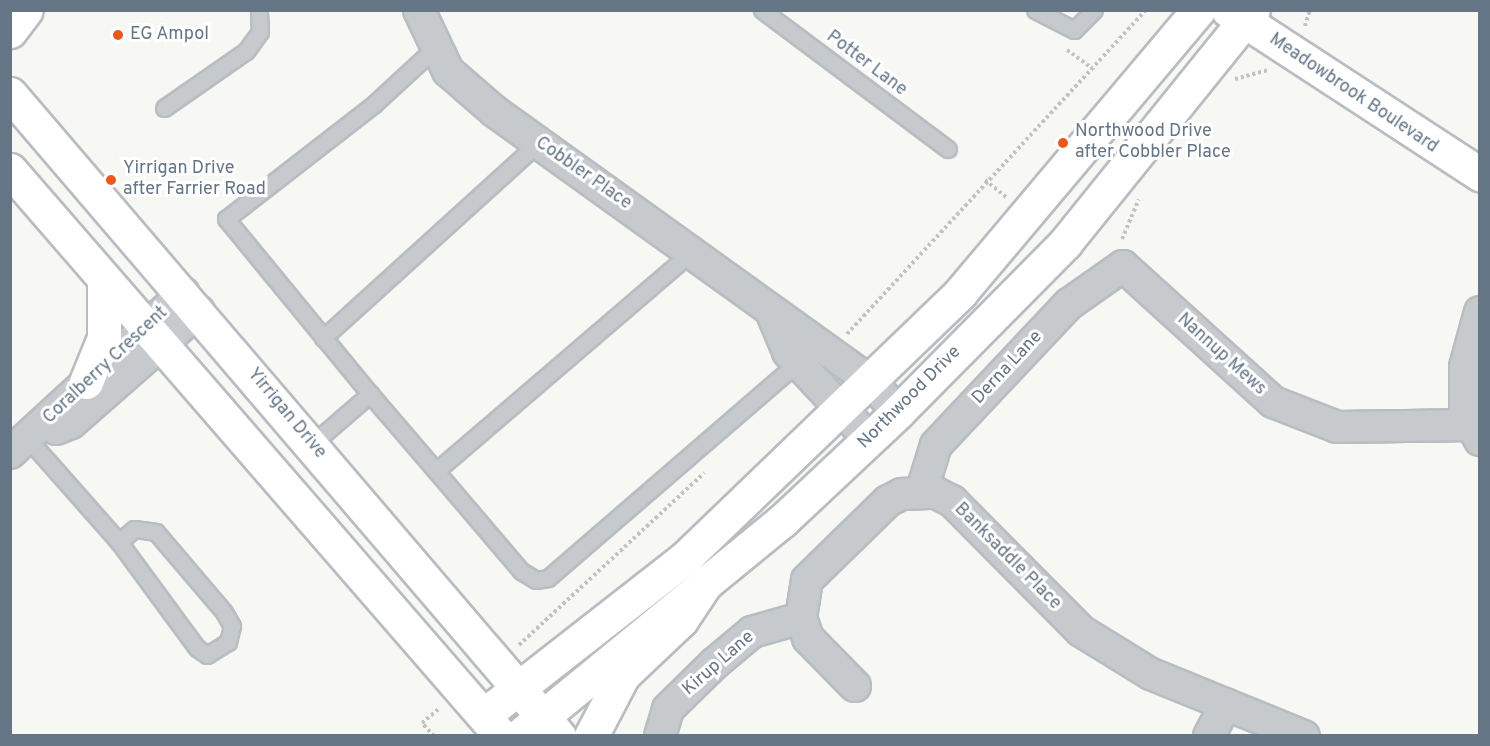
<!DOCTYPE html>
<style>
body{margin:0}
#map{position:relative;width:1490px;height:746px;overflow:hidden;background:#f7f7f3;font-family:Overpass,sans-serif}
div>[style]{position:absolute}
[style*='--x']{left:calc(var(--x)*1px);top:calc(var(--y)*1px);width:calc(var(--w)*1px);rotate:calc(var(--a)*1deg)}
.path>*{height:4px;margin-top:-2px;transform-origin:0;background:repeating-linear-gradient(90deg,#c0c2c4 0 3px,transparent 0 6px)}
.roads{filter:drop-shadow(2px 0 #b8bdc2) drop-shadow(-2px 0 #b8bdc2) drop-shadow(0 2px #b8bdc2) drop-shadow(0 -2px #b8bdc2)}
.lane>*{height:15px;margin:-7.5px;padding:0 7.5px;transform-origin:7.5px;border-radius:7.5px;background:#c6cacd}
.street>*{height:30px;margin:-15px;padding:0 15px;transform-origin:15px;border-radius:15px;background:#c6cacd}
.secondary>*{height:33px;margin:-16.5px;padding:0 16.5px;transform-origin:16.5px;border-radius:16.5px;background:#fff}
.primary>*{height:33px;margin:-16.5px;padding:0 16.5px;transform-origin:16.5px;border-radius:16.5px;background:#fff}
.dots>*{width:16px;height:16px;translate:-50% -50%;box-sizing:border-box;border:3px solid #fff;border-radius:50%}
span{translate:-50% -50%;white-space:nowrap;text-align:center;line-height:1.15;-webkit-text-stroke:6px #fff;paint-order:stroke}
.poi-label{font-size:18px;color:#647586}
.left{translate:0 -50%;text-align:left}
.street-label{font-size:18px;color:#647586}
.frame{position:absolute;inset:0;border:12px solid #647586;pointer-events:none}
</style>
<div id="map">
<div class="path">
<div style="--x:1305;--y:26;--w:17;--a:-73"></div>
<div style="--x:1067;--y:50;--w:31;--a:36"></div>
<div style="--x:1235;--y:79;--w:35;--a:-15"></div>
<div style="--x:985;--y:180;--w:27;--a:39"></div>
<div style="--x:1122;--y:239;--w:43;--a:-67"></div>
<div style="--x:847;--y:334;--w:441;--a:-47.3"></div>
<div style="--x:519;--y:645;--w:253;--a:-42.9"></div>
<div style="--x:434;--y:736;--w:18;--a:-133"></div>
<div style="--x:422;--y:723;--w:23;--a:-40"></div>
</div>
<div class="roads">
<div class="lane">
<div style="--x:762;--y:10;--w:232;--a:36.8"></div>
<div style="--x:1035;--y:10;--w:44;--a:27.1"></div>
<div style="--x:1074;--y:30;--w:28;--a:-45"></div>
<div style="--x:164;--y:108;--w:100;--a:-34.8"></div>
<div style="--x:246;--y:51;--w:24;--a:-54"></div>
<div style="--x:260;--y:32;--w:22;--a:-93"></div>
<div style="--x:323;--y:338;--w:292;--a:-42.2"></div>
<div style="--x:370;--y:394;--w:227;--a:-129.4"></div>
<div style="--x:226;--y:219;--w:187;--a:-37.8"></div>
<div style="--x:374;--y:104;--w:84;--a:-42.6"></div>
<div style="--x:29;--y:440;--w:136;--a:48.6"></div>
<div style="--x:119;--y:542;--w:132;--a:53.7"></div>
<div style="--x:197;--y:648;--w:12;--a:35"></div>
<div style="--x:207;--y:655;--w:25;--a:-32"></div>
<div style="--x:228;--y:642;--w:16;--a:-76"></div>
<div style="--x:232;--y:626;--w:16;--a:-120"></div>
<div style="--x:224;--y:612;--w:105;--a:-130.4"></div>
<div style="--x:156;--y:532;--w:22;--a:-172"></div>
<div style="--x:134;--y:529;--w:20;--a:139"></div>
<div style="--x:312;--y:444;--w:77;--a:-40.8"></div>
<div style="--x:370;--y:394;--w:101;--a:49.4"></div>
<div style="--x:436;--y:471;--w:335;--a:-40.6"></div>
<div style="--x:436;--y:471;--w:131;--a:49.6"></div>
<div style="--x:521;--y:571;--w:17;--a:31"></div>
<div style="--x:536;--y:580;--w:12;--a:-9"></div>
<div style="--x:548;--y:578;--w:330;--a:-40.8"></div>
</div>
<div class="street">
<div style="--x:419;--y:10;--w:68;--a:64.6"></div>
<div style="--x:448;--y:71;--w:61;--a:41"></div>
<div style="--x:494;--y:111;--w:463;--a:35.7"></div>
<div style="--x:870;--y:381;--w:42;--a:47.9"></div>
<div style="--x:1480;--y:312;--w:57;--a:105.3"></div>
<div style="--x:1465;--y:367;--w:46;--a:90"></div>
<div style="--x:1465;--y:413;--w:31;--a:61"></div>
<div style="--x:773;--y:316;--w:39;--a:67"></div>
<div style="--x:788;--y:352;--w:119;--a:47"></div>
<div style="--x:56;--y:429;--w:16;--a:-22"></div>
<div style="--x:71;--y:423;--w:170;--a:-41.2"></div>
<div style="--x:10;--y:453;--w:236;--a:-42.6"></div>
<div style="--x:921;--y:493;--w:50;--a:-72.6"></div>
<div style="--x:936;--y:445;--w:194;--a:-46.7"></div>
<div style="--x:1069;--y:304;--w:66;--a:-35.1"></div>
<div style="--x:1123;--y:266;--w:202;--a:42.2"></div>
<div style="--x:1273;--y:402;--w:69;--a:21.3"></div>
<div style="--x:1337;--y:427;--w:137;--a:-0.8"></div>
<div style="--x:855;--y:686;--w:67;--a:-134.4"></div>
<div style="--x:808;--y:638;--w:21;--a:-109"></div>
<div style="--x:801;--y:618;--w:38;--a:-81"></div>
<div style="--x:807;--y:580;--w:113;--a:-44.3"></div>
<div style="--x:888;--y:501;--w:16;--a:-27"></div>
<div style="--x:902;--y:494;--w:34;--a:-2"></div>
<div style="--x:936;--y:493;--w:18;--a:27"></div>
<div style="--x:952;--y:501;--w:183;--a:45.2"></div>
<div style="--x:1081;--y:631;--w:82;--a:31.6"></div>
<div style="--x:1151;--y:674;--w:165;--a:22.1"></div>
<div style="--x:660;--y:736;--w:28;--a:-73"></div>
<div style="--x:668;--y:709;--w:66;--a:-44.4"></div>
<div style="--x:715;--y:663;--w:48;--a:-40"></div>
<div style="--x:752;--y:632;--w:51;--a:-15.9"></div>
<div style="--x:1209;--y:736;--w:36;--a:-62"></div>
</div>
<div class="secondary">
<div style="--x:1228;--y:10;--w:301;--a:33.1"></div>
<div style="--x:10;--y:31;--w:26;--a:-53"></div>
<div style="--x:484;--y:715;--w:255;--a:-38"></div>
<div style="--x:685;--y:558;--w:382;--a:-43.9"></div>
<div style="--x:960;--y:293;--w:370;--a:-49.9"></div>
<div style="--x:519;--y:736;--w:340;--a:-39.3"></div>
<div style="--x:782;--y:521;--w:159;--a:-43.2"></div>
<div style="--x:898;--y:412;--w:238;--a:-45.3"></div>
<div style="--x:1065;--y:243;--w:299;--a:-51.1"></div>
</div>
<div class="primary">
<div style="--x:10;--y:94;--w:845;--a:49.46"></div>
<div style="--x:10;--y:170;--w:749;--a:49.06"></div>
<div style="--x:86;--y:382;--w:48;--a:-67.8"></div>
<div style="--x:104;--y:338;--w:59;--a:-90"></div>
<div style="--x:591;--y:736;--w:69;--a:-62.3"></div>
<div style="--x:623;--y:675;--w:80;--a:-43.5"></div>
<div style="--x:681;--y:620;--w:43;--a:-56.3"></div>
</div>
</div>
<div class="dots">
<div style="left:118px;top:35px;background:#eb581e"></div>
<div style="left:1063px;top:143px;background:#eb581e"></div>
<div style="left:111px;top:180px;background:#eb581e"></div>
</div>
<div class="poi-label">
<span class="left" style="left:130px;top:35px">EG Ampol</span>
<span class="left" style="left:1075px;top:143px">Northwood Drive<br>after Cobbler Place</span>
<span class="left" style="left:123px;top:180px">Yirrigan Drive<br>after Farrier Road</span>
</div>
<div class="street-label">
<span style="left:866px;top:64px;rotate:37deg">Potter Lane</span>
<span style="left:1353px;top:94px;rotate:34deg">Meadowbrook Boulevard</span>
<span style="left:583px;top:174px;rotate:35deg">Cobbler Place</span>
<span style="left:1221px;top:355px;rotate:42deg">Nannup Mews</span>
<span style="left:106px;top:366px;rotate:-43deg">Coralberry Crescent</span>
<span style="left:1008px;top:368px;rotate:-47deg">Derna Lane</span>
<span style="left:910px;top:398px;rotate:-45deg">Northwood Drive</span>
<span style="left:286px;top:414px;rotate:50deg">Yirrigan Drive</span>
<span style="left:1007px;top:557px;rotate:45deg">Banksaddle Place</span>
<span style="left:719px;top:664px;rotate:-41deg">Kirup Lane</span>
</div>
<div class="frame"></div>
</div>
